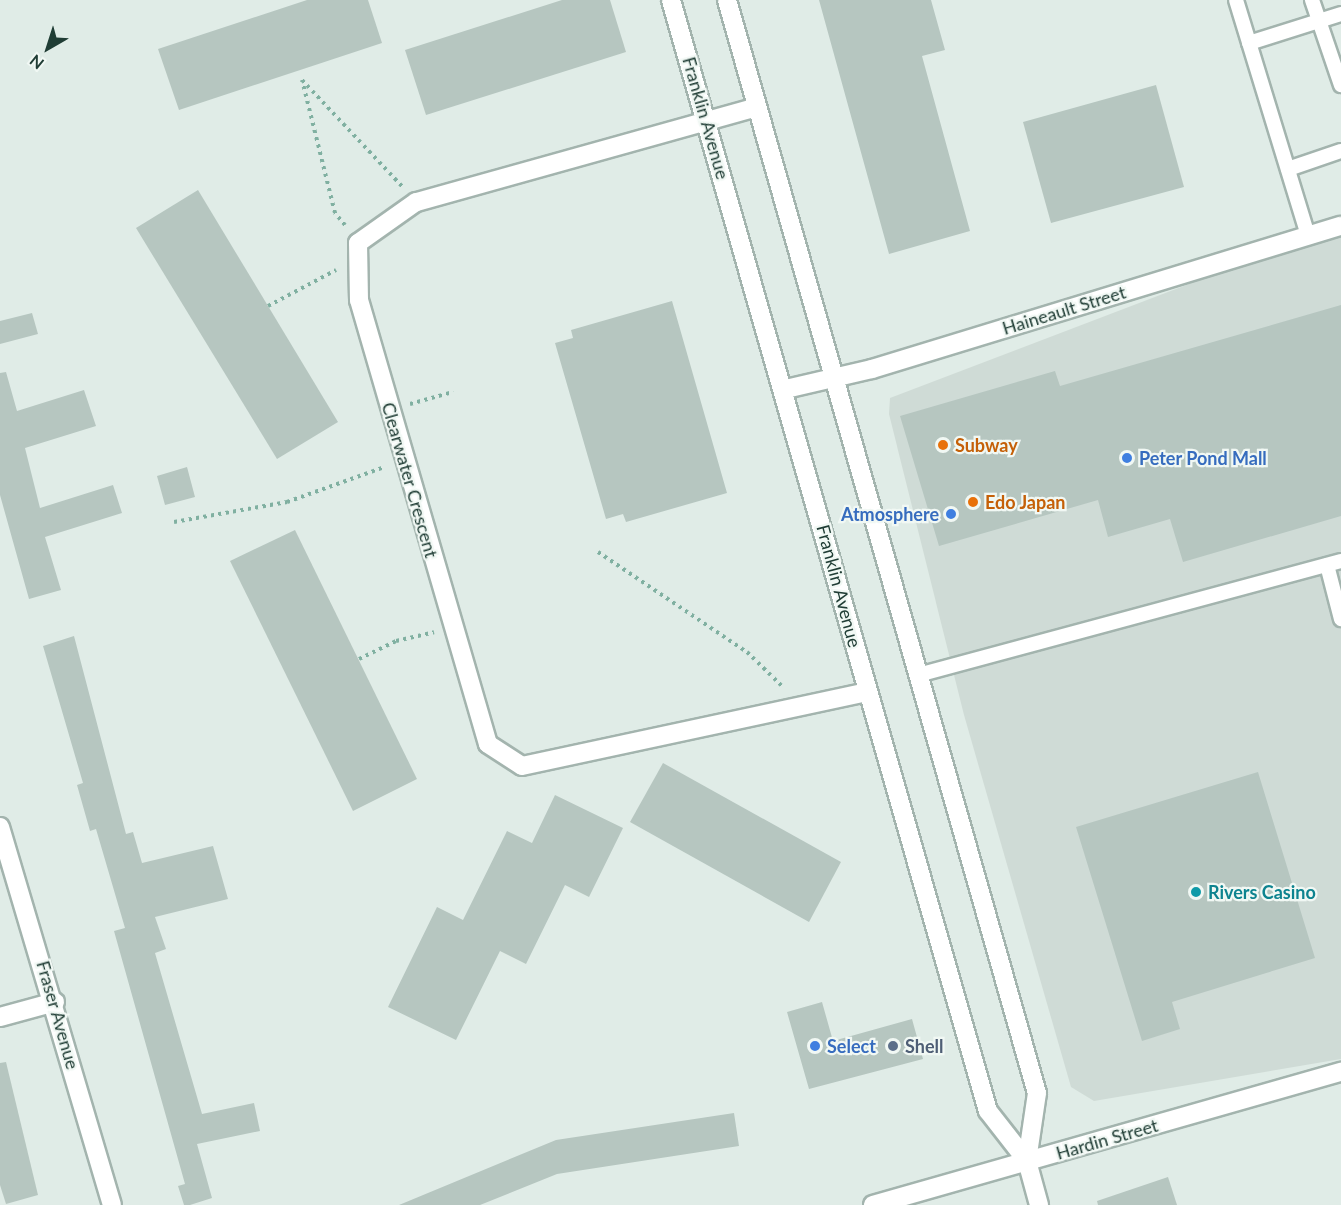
<!DOCTYPE html>
<style>
body{margin:0}
#map{position:relative;width:1341px;height:1205px;overflow:hidden;background:#e0ece7;font-family:Lato,sans-serif}
div>[style]{position:absolute}
[style*='--x']{left:calc(var(--x)*1px);top:calc(var(--y)*1px);width:calc(var(--w)*1px);rotate:calc(var(--a)*1deg)}
.built>*{inset:0;background:#cfdbd6}
.building>*{inset:0;background:#b6c6c0}
.path>*{height:4px;margin-top:-2px;transform-origin:0;background:repeating-linear-gradient(90deg,#80b0a1 0 3px,transparent 0 7.5px)}
.roads{filter:drop-shadow(2px 0 #a3b4ae) drop-shadow(-2px 0 #a3b4ae) drop-shadow(0 2px #a3b4ae) drop-shadow(0 -2px #a3b4ae)}
.lane>*{height:14px;margin:-7px;padding:0 7px;transform-origin:7px;border-radius:7px;background:#fff}
.street>*{height:18px;margin:-9px;padding:0 9px;transform-origin:9px;border-radius:9px;background:#fff}
.secondary>*{height:18px;margin:-9px;padding:0 9px;transform-origin:9px;border-radius:9px;background:#fff}
.dots>*{width:16px;height:16px;translate:-50% -50%;box-sizing:border-box;border:3px solid #f1f8f4;border-radius:50%}
span{translate:-50% -50%;white-space:nowrap;text-align:center;line-height:1.15;-webkit-text-stroke:4.5px #f1f8f4;paint-order:stroke}
.street-label{font-size:18px;color:#203d35}
.food-label{font-size:18px;color:#c56008;font-weight:700}
.left{translate:0 -50%;text-align:left}
.shop-label{font-size:18px;color:#366cbe;font-weight:700}
.right{translate:-100% -50%;text-align:right}
.culture-label{font-size:18px;color:#0d838f;font-weight:700}
.service-label{font-size:18px;color:#4e5e75;font-weight:700}
.north{position:absolute;left:18px;top:18px;width:60px;height:60px;-webkit-text-stroke:4px #f1f8f4;paint-order:stroke;rotate:219deg;font-size:16px;font-weight:700;line-height:24px;text-align:center;color:#203d35}
.north::after{content:'';display:block;margin:auto;width:21px;height:27px;background:#203d35;clip-path:polygon(50% 0,100% 100%,50% 72%,0 100%)}
</style>
<div id="map">
<div class="built">
<div style="clip-path:polygon(1341px 226px,1341px 1059px,1094px 1101px,1071px 1087px,964px 715px,889px 414px,890px 398px)"></div>
</div>
<div class="building">
<div style="clip-path:polygon(307px 0,368px 0,382px 43px,179px 110px,158px 49px)"></div>
<div style="clip-path:polygon(562px 0,610px 0,626px 52px,426px 115px,405px 50px)"></div>
<div style="clip-path:polygon(819px 0,931px 0,945px 50px,922px 56px,970px 231px,889px 254px)"></div>
<div style="clip-path:polygon(1156px 85px,1184px 187px,1051px 223px,1023px 122px)"></div>
<div style="clip-path:polygon(198px 190px,338px 422px,277px 459px,136px 228px)"></div>
<div style="clip-path:polygon(672px 301px,727px 493px,626px 522px,623px 514px,606px 519px,555px 343px,573px 338px,571px 330px)"></div>
<div style="clip-path:polygon(1341px 305px,1341px 516px,1183px 562px,1170px 519px,1108px 537px,1098px 500px,939px 546px,900px 416px,1055px 371px,1060px 386px)"></div>
<div style="clip-path:polygon(32px 313px,38px 334px,0 344px,0 321px)"></div>
<div style="clip-path:polygon(6px 372px,17px 411px,84px 390px,96px 426px,25px 448px,40px 508px,113px 485px,122px 513px,45px 537px,61px 590px,29px 599px,0 495px,0 373px)"></div>
<div style="clip-path:polygon(187px 467px,195px 497px,165px 505px,157px 476px)"></div>
<div style="clip-path:polygon(295px 530px,417px 779px,353px 811px,230px 561px)"></div>
<div style="clip-path:polygon(74px 636px,126px 834px,133px 832px,142px 863px,213px 846px,228px 899px,155px 917px,166px 949px,155px 953px,202px 1114px,254px 1103px,260px 1131px,197px 1144px,212px 1198px,190px 1205px,184px 1205px,178px 1186px,185px 1184px,114px 931px,125px 928px,96px 829px,90px 831px,77px 785px,83px 783px,43px 646px)"></div>
<div style="clip-path:polygon(663px 763px,841px 862px,809px 922px,630px 822px)"></div>
<div style="clip-path:polygon(1258px 772px,1315px 958px,1172px 1002px,1180px 1029px,1142px 1041px,1076px 827px)"></div>
<div style="clip-path:polygon(555px 795px,623px 828px,589px 897px,565px 885px,526px 964px,500px 951px,456px 1040px,388px 1007px,437px 907px,463px 920px,507px 831px,532px 843px)"></div>
<div style="clip-path:polygon(822px 1002px,833px 1041px,912px 1019px,923px 1059px,809px 1089px,787px 1012px)"></div>
<div style="clip-path:polygon(6px 1062px,38px 1195px,6px 1204px,0 1185px,0 1063px)"></div>
<div style="clip-path:polygon(734px 1113px,739px 1146px,557px 1174px,480px 1205px,399px 1205px,556px 1140px)"></div>
<div style="clip-path:polygon(1168px 1177px,1177px 1205px,1098px 1205px,1097px 1201px)"></div>
</div>
<div class="path">
<div style="--x:345;--y:225;--w:16;--a:-130"></div>
<div style="--x:335;--y:213;--w:137;--a:-103.9"></div>
<div style="--x:302;--y:80;--w:146;--a:46.7"></div>
<div style="--x:268;--y:306;--w:77;--a:-27.9"></div>
<div style="--x:410;--y:404;--w:45;--a:-15.6"></div>
<div style="--x:174;--y:522;--w:115;--a:-10"></div>
<div style="--x:287;--y:502;--w:104;--a:-19.7"></div>
<div style="--x:598;--y:552;--w:179;--a:33.9"></div>
<div style="--x:747;--y:652;--w:50;--a:44.2"></div>
<div style="--x:359;--y:659;--w:41;--a:-25.9"></div>
<div style="--x:396;--y:641;--w:39;--a:-13"></div>
</div>
<div class="roads">
<div class="lane">
<div style="--x:1236;--y:0;--w:246;--a:73"></div>
<div style="--x:1312;--y:0;--w:90;--a:71.2"></div>
<div style="--x:1249;--y:43;--w:96;--a:-17.5"></div>
<div style="--x:1288;--y:169;--w:56;--a:-18.8"></div>
<div style="--x:1327;--y:565;--w:56;--a:75.5"></div>
<div style="--x:918;--y:675;--w:438;--a:-15.1"></div>
</div>
<div class="street">
<div style="--x:757;--y:107;--w:354;--a:164.4"></div>
<div style="--x:416;--y:202;--w:71;--a:144.7"></div>
<div style="--x:358;--y:243;--w:57;--a:89"></div>
<div style="--x:359;--y:300;--w:462;--a:73.8"></div>
<div style="--x:488;--y:744;--w:40;--a:32.9"></div>
<div style="--x:522;--y:766;--w:353;--a:-12.1"></div>
<div style="--x:786;--y:389;--w:88;--a:-13.1"></div>
<div style="--x:872;--y:369;--w:490;--a:-17"></div>
<div style="--x:0;--y:827;--w:394;--a:73.5"></div>
<div style="--x:0;--y:1017;--w:57;--a:-15.3"></div>
</div>
<div class="secondary">
<div style="--x:671;--y:0;--w:1155;--a:74.08"></div>
<div style="--x:988;--y:1111;--w:63;--a:52"></div>
<div style="--x:1027;--y:1161;--w:46;--a:74.7"></div>
<div style="--x:727;--y:0;--w:1136;--a:74.17"></div>
<div style="--x:1037;--y:1093;--w:69;--a:98.4"></div>
<div style="--x:873;--y:1205;--w:487;--a:-15.9"></div>
</div>
</div>
<div class="dots">
<div style="left:943px;top:445px;background:#e8710a"></div>
<div style="left:1127px;top:458px;background:#3f7fe0"></div>
<div style="left:973px;top:502px;background:#e8710a"></div>
<div style="left:951px;top:514px;background:#3f7fe0"></div>
<div style="left:1196px;top:892px;background:#0f9aa8"></div>
<div style="left:815px;top:1046px;background:#3f7fe0"></div>
<div style="left:893px;top:1046px;background:#5c6f8a"></div>
</div>
<div class="street-label">
<span style="left:706px;top:118px;rotate:74deg">Franklin Avenue</span>
<span style="left:1064px;top:310px;rotate:-17deg">Haineault Street</span>
<span style="left:410px;top:480px;rotate:74deg">Clearwater Crescent</span>
<span style="left:839px;top:586px;rotate:75deg">Franklin Avenue</span>
<span style="left:58px;top:1015px;rotate:74deg">Fraser Avenue</span>
<span style="left:1107px;top:1139px;rotate:-16deg">Hardin Street</span>
</div>
<div class="food-label">
<span class="left" style="left:955px;top:445px">Subway</span>
<span class="left" style="left:985px;top:502px">Edo Japan</span>
</div>
<div class="shop-label">
<span class="left" style="left:1139px;top:458px">Peter Pond Mall</span>
<span class="right" style="left:939px;top:514px">Atmosphere</span>
<span class="left" style="left:827px;top:1046px">Select</span>
</div>
<div class="culture-label">
<span class="left" style="left:1208px;top:892px">Rivers Casino</span>
</div>
<div class="service-label">
<span class="left" style="left:905px;top:1046px">Shell</span>
</div>
<div class="north">N</div>
</div>
